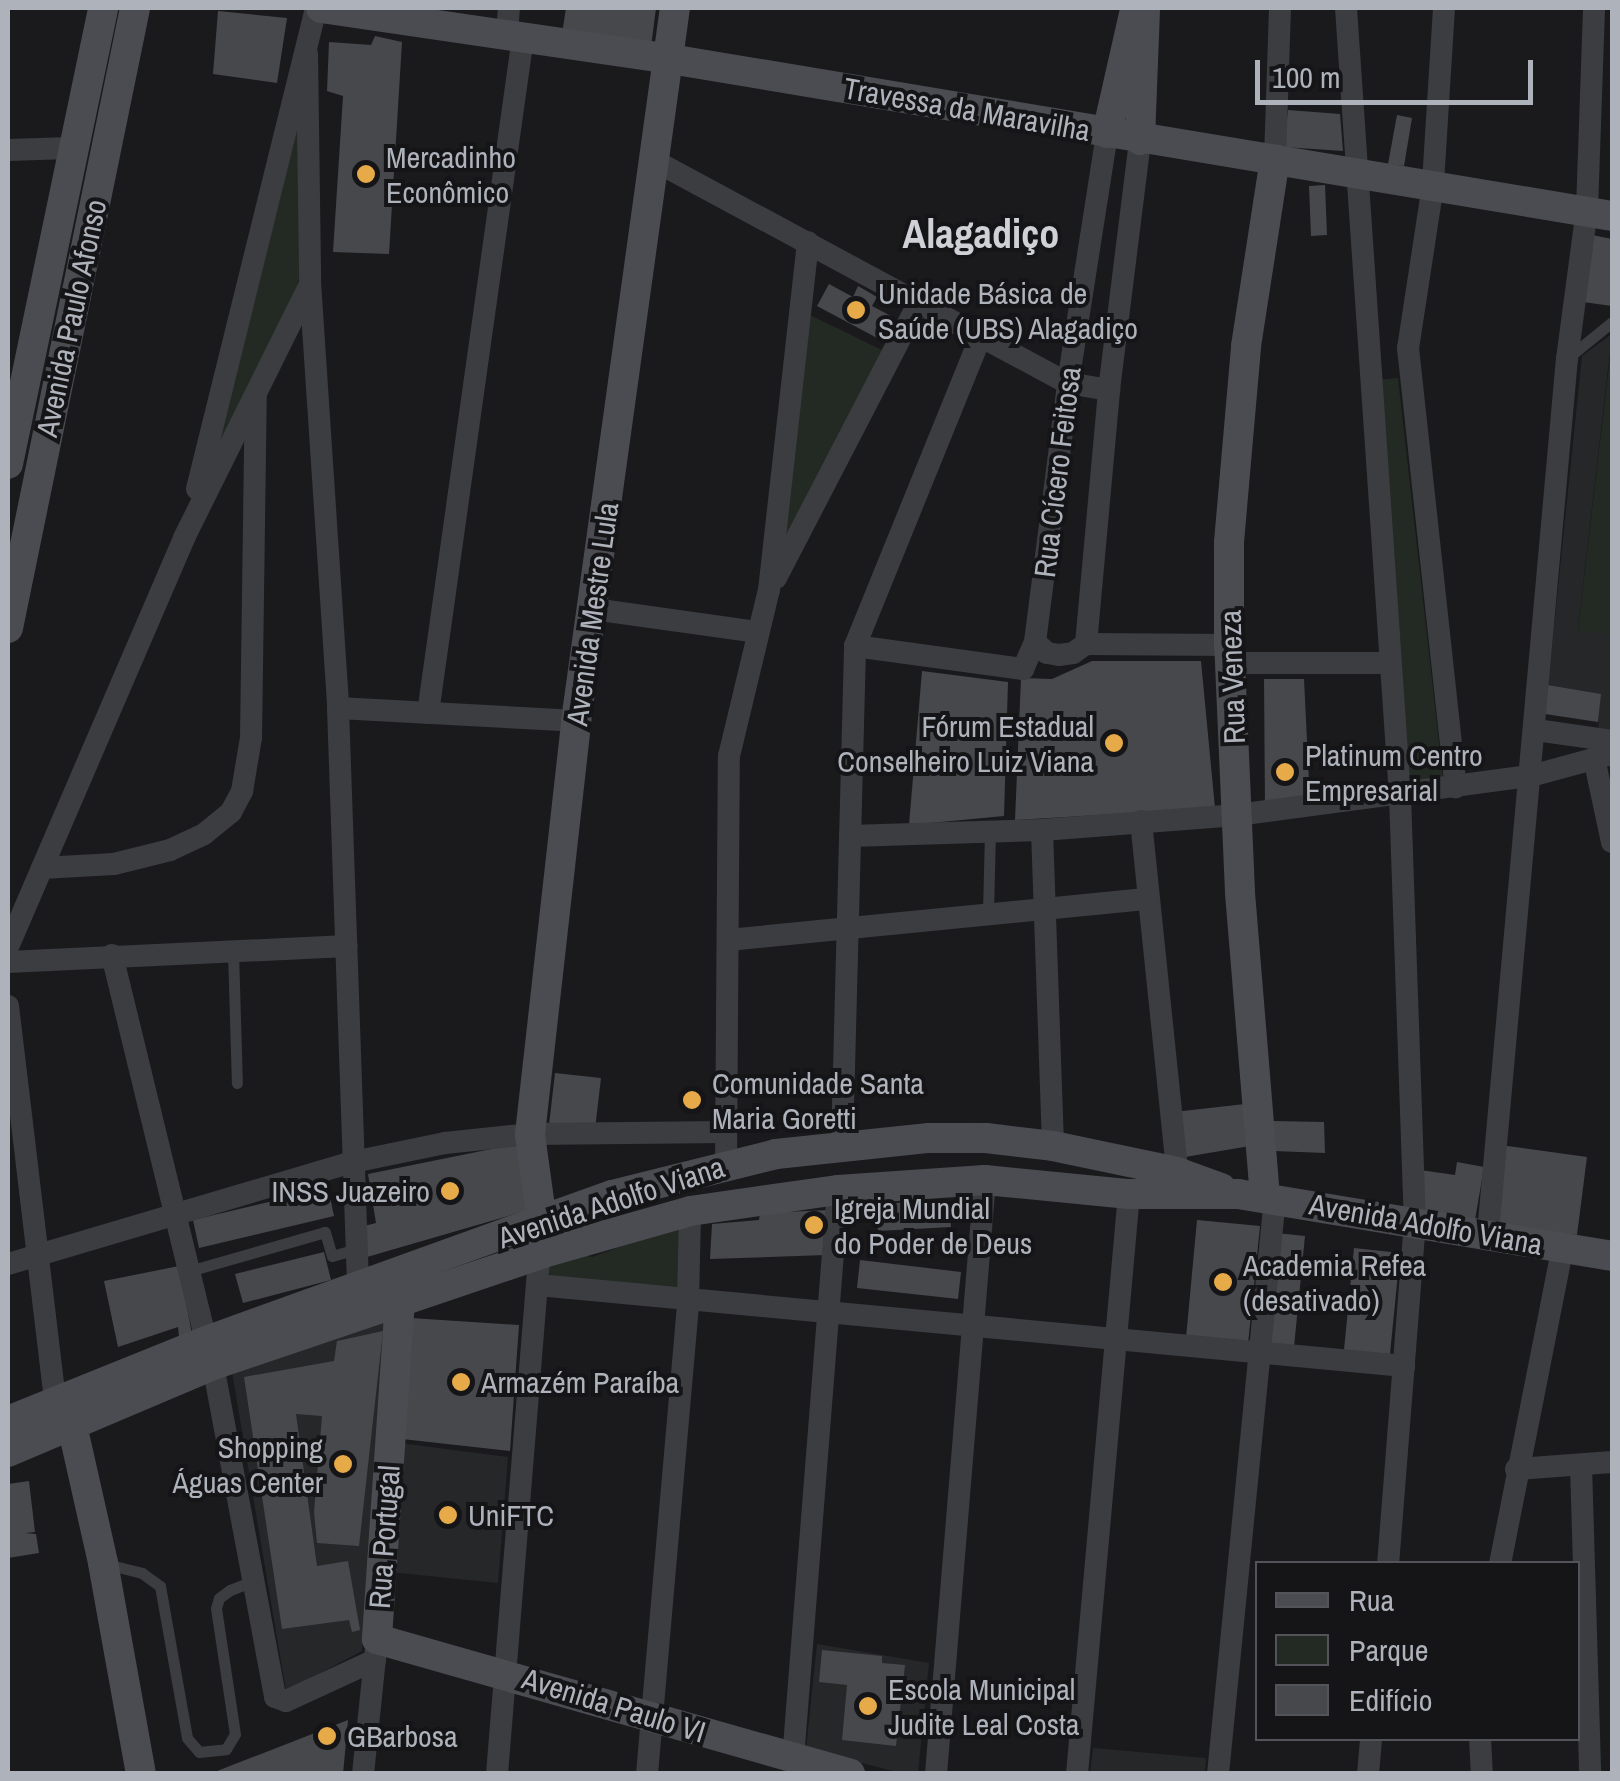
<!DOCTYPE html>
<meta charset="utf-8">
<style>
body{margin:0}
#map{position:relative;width:1620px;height:1781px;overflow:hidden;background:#1a1a1d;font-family:"Archivo Narrow",sans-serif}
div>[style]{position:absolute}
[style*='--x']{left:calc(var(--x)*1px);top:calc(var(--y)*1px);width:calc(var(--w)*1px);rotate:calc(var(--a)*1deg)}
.built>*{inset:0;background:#262729}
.green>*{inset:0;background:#222a23}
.building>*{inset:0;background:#47484c}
.lane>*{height:11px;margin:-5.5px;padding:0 5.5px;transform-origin:5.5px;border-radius:5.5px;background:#3c3d41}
.street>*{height:22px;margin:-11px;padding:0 11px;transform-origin:11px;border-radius:11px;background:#3c3d41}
.secondary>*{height:30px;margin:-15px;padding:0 15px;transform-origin:15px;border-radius:15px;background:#4a4c51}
.dots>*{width:28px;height:28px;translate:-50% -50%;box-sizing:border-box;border:5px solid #151518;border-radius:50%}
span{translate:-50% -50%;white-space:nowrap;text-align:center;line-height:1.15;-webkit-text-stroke:8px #151518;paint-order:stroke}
.street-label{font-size:30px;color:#aeb2bb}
.poi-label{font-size:30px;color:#aeb2bb}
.left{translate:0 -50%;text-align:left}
.right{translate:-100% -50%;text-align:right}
.district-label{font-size:40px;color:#cfd1d7;font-weight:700}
.frame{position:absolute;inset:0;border:10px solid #aeb2bb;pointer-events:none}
.legend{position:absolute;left:1255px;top:1561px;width:325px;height:180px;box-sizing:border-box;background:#151518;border:2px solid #525459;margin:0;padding:12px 18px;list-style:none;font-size:30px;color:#aeb2bb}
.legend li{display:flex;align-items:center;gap:20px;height:50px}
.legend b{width:50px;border:2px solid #525459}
.scale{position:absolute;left:1255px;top:60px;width:278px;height:45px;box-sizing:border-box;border:5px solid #aeb2bb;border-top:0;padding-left:12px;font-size:30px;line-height:35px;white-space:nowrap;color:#aeb2bb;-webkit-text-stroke:8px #151518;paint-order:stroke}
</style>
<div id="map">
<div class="built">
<div style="clip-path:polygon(1612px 334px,1578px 629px,1612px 635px,1612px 738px,1598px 734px,1600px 694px,1548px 685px,1582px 356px)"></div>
<div style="clip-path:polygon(392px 1314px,362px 1651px,286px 1691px,231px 1366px)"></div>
<div style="clip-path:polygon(400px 1443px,508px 1457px,498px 1583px,389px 1572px)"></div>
<div style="clip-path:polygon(817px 1644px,929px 1663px,918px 1773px,901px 1773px,806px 1749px)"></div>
<div style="clip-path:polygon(1093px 1748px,1206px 1758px,1205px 1773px,1090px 1773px)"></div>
</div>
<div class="green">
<div style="clip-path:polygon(301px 108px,309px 234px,294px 301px,211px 471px)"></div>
<div style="clip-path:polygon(810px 315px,882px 350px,783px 546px)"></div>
<div style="clip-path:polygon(1612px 340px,1612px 635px,1578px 630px)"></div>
<div style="clip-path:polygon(1398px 378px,1445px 796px,1408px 799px,1375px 380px)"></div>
<div style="clip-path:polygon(686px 1223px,682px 1287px,553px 1278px,548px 1272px,549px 1263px,576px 1253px,592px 1257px)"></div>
</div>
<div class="building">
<div style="clip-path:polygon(566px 8px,656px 8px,651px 47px,562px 34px)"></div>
<div style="clip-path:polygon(218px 11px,287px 18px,277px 83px,213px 74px)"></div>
<div style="clip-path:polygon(375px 36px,402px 42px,389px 254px,333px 252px,343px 96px,327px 91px,329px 42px,371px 45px)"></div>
<div style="clip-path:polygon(1288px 110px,1340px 114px,1343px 151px,1284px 147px)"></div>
<div style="clip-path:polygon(1397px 115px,1412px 118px,1404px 166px,1388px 164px)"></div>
<div style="clip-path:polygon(1325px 185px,1327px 235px,1311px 236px,1309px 186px)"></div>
<div style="clip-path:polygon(1592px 235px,1612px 239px,1612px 306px,1583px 302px)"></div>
<div style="clip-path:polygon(829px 284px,853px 297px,858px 286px,877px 297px,872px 306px,891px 316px,879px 339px,817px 306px)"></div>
<div style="clip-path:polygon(1092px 661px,1201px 661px,1215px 808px,1015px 820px,1021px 678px,1052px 679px)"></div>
<div style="clip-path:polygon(922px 671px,1008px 682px,1004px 816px,909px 825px)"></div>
<div style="clip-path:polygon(1264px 679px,1304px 679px,1310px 803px,1265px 805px)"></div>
<div style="clip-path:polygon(1548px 685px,1601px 694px,1598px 722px,1545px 714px)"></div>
<div style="clip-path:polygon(555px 1073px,601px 1078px,595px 1129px,549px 1125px)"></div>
<div style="clip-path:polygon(1245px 1104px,1250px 1146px,1179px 1158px,1174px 1112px)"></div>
<div style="clip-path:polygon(1273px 1121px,1324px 1122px,1325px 1153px,1274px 1151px)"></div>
<div style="clip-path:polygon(521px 1143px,532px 1209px,367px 1257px,364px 1226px,376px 1223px,368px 1174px)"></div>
<div style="clip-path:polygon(1500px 1145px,1587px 1157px,1577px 1235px,1490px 1224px)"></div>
<div style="clip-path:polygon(1457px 1162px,1484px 1167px,1475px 1220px,1420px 1211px,1420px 1170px,1455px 1175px)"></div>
<div style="clip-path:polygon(328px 1188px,334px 1216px,199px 1248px,193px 1220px)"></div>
<div style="clip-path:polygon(949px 1200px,951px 1227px,878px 1231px,877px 1204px)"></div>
<div style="clip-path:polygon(830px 1210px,826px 1255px,710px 1259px,712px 1224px,759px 1220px,760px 1213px)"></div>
<div style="clip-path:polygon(1197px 1220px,1260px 1226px,1248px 1344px,1186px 1338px)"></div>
<div style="clip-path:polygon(1276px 1233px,1305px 1236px,1294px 1347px,1265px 1344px)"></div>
<div style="clip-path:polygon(1354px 1248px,1400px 1253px,1390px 1354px,1344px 1350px)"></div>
<div style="clip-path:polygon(324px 1252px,331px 1280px,243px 1303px,235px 1274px)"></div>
<div style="clip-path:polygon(860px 1260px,961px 1272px,958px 1299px,857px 1288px)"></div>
<div style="clip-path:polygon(179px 1266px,192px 1334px,179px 1337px,178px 1327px,118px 1347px,104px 1281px)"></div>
<div style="clip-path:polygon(411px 1318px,519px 1325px,510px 1451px,402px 1439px)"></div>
<div style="clip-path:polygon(383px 1331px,359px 1546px,317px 1543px,314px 1512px,322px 1416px,296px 1414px,317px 1566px,348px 1561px,360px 1630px,352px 1632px,349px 1620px,282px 1629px,244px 1377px,334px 1361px,337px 1341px)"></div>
<div style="clip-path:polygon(29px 1481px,35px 1532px,25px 1533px,36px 1534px,39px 1553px,8px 1558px,8px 1484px)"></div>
<div style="clip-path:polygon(822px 1650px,882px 1656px,882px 1663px,905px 1665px,896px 1746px,842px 1740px,847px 1685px,819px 1682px)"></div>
<div style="clip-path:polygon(348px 1720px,343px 1774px,212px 1774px,212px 1773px)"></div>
</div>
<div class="lane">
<div style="--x:1570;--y:356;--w:54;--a:-39"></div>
<div style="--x:988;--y:913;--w:82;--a:-88.6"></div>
<div style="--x:233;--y:951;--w:132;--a:88.3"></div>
<div style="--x:189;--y:1271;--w:141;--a:-16"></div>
<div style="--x:325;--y:1232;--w:25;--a:74"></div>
<div style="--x:332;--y:1256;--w:26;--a:-16"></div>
<div style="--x:106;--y:1564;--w:37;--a:14"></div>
<div style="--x:142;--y:1573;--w:22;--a:36"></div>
<div style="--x:160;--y:1586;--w:154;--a:79.9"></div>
<div style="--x:187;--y:1738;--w:18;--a:49"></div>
<div style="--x:199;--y:1752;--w:27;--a:-6"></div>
<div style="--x:226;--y:1749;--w:17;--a:-59"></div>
<div style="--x:235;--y:1734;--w:127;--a:-98.6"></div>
<div style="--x:216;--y:1608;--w:10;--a:-73"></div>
<div style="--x:219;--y:1598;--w:14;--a:-36"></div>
<div style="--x:230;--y:1590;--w:26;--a:-21"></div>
</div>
<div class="street">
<div style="--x:1346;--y:8;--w:790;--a:86.08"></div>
<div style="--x:1400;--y:796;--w:426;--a:88"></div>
<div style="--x:1415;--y:1222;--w:343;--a:94.5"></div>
<div style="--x:1444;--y:8;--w:177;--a:93.6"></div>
<div style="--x:1433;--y:185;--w:165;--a:98.7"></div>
<div style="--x:1408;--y:348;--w:442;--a:83.8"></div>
<div style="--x:507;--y:35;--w:27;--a:-86"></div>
<div style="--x:307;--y:54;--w:228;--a:89.2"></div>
<div style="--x:310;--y:282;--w:427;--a:86.2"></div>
<div style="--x:338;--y:708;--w:577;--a:88.01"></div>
<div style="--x:8;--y:150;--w:62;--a:-1.8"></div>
<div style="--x:1275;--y:159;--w:151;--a:-88.1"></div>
<div style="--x:655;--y:161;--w:469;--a:28.3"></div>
<div style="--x:1068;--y:383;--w:42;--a:9.7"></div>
<div style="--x:197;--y:489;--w:496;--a:-76.1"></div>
<div style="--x:776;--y:578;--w:311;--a:-62.6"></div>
<div style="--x:593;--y:609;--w:165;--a:8"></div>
<div style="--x:1035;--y:642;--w:16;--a:43"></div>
<div style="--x:1047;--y:653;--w:12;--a:9"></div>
<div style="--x:1059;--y:655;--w:14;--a:-8"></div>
<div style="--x:1073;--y:653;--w:16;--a:-35"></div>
<div style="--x:1086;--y:644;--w:143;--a:0.4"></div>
<div style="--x:1086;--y:644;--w:255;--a:-84.8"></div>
<div style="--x:1109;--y:390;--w:252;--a:-82.9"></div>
<div style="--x:855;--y:646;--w:170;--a:7.8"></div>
<div style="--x:1023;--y:669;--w:30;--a:-66"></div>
<div style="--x:1035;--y:642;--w:261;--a:-82.7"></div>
<div style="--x:1068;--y:383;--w:253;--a:-81.1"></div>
<div style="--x:1230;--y:663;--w:159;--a:0"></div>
<div style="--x:338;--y:708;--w:238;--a:3.1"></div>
<div style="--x:428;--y:713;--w:683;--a:-82"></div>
<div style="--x:1536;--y:730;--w:77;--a:8.2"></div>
<div style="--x:1594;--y:758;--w:86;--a:77.9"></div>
<div style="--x:1141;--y:821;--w:353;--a:84.1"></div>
<div style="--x:1042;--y:830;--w:316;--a:88"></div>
<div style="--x:850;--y:836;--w:192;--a:-1.8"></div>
<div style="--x:1042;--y:830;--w:196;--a:-4.4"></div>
<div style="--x:1237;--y:815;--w:297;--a:-7.6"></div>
<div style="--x:1531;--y:776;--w:84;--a:-15.2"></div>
<div style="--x:42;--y:868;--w:72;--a:-3.2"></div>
<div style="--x:114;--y:864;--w:58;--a:-14"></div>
<div style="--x:170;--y:850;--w:38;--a:-25"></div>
<div style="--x:204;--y:834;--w:35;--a:-39"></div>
<div style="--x:231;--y:812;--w:24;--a:-62"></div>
<div style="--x:242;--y:791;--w:54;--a:-80.4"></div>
<div style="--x:251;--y:738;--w:341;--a:-89.2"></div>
<div style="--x:728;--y:940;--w:422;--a:-5.6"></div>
<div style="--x:8;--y:947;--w:445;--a:-66.7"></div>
<div style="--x:184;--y:538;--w:281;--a:-63.6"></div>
<div style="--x:112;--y:955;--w:397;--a:76.3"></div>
<div style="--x:8;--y:962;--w:339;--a:-2.7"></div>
<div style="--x:8;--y:1006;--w:399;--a:83.2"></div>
<div style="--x:842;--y:1145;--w:499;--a:-88.5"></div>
<div style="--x:855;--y:646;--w:335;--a:-67.9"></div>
<div style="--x:726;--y:1164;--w:408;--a:-89.6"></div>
<div style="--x:729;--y:756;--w:171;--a:-76.5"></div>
<div style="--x:769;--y:590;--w:350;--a:-83.6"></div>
<div style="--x:1488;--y:1233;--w:878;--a:-84.84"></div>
<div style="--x:1567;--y:359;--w:150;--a:-82.4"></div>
<div style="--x:1587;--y:210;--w:202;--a:-88"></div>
<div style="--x:8;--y:1264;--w:360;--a:-16.5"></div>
<div style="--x:353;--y:1162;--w:94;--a:-11.7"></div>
<div style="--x:445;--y:1143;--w:85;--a:-6"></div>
<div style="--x:530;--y:1134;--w:196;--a:-0.6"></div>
<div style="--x:538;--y:1285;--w:870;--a:5.34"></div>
<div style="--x:213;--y:1365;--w:338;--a:79.4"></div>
<div style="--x:275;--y:1697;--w:12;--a:20"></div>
<div style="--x:286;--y:1701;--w:98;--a:-24.7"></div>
<div style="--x:1581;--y:1465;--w:309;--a:88.3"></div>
<div style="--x:1516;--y:1469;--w:96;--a:-4.2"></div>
<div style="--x:1500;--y:1564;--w:323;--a:-78.8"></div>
<div style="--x:1480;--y:1738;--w:36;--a:87"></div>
<div style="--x:793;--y:1759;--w:571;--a:-85.48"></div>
<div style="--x:363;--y:1774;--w:127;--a:-84.1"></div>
<div style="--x:497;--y:1774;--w:554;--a:-85.34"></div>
<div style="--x:647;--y:1774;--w:474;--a:-85"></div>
<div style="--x:688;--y:1302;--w:91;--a:-88.7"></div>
<div style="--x:936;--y:1774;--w:596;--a:-85.28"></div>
<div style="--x:1077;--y:1774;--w:582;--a:-84.88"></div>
<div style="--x:1218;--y:1774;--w:579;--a:-84.35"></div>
<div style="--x:1368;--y:1774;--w:36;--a:-85"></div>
</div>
<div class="secondary">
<div style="--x:321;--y:8;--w:353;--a:8.3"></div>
<div style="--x:670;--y:59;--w:955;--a:9.46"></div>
<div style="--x:1107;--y:133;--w:126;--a:-77.2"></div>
<div style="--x:1140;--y:140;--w:132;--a:-87.8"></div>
<div style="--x:8;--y:464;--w:466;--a:-78.2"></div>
<div style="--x:8;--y:628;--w:633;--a:-78.42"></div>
<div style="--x:1265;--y:1197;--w:306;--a:-94.7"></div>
<div style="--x:1240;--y:892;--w:247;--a:-92.5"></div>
<div style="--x:1229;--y:645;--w:103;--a:-90"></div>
<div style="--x:1229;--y:542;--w:197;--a:-85"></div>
<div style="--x:1246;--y:346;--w:189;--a:-81.2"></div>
<div style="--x:542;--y:1222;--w:89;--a:-97.8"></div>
<div style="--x:530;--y:1134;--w:416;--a:-83.6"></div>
<div style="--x:576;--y:721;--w:720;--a:-82.1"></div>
<div style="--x:400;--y:1300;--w:340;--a:93.9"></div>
<div style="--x:377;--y:1639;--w:492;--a:15.9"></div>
<div style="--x:8;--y:1421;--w:214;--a:-22"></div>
<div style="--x:206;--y:1341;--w:431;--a:-19.8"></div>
<div style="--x:612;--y:1195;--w:169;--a:-14"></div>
<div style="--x:776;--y:1154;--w:154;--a:-6"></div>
<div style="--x:929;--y:1138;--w:57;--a:0"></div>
<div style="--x:986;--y:1138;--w:67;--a:6.8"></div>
<div style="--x:1053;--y:1146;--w:127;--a:11.8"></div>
<div style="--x:1177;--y:1172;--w:47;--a:20"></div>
<div style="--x:72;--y:1425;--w:141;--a:77.3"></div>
<div style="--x:103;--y:1563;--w:214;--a:79.8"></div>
<div style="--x:8;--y:1452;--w:223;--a:-23"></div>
<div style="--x:213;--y:1365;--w:348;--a:-18.7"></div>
<div style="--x:543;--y:1253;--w:153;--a:-15.9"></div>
<div style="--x:690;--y:1211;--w:149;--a:-8.1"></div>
<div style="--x:838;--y:1190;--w:147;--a:-3.9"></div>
<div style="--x:985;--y:1180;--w:145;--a:5.6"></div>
<div style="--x:1129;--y:1194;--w:109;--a:0"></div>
<div style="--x:1238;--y:1194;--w:379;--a:9.4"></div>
</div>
<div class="dots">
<div style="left:366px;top:174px;background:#e7aa48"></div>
<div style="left:856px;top:310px;background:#e7aa48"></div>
<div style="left:1114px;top:743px;background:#e7aa48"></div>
<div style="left:1285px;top:772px;background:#e7aa48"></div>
<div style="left:692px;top:1100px;background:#e7aa48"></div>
<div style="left:450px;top:1191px;background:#e7aa48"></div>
<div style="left:814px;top:1225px;background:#e7aa48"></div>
<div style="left:1223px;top:1282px;background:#e7aa48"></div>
<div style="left:461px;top:1382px;background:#e7aa48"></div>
<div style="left:343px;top:1464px;background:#e7aa48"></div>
<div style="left:448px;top:1515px;background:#e7aa48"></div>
<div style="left:868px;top:1706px;background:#e7aa48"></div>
<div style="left:327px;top:1736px;background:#e7aa48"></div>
</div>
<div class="street-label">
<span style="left:967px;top:109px;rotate:10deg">Travessa da Maravilha</span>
<span style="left:71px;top:318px;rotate:-78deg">Avenida Paulo Afonso</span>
<span style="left:1057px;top:472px;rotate:-83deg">Rua Cícero Feitosa</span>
<span style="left:592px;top:614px;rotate:-82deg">Avenida Mestre Lula</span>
<span style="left:1232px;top:677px;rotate:-92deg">Rua Veneza</span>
<span style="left:611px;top:1202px;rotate:-18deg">Avenida Adolfo Viana</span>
<span style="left:1426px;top:1224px;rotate:10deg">Avenida Adolfo Viana</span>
<span style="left:384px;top:1537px;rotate:-86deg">Rua Portugal</span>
<span style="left:614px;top:1705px;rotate:17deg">Avenida Paulo VI</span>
</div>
<div class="poi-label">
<span class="left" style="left:386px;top:174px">Mercadinho<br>Econômico</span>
<span class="left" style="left:878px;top:310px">Unidade Básica de<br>Saúde (UBS) Alagadiço</span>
<span class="right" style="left:1094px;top:743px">Fórum Estadual<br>Conselheiro Luiz Viana</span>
<span class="left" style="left:1305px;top:772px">Platinum Centro<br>Empresarial</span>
<span class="left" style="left:712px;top:1100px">Comunidade Santa<br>Maria Goretti</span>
<span class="right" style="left:430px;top:1191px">INSS Juazeiro</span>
<span class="left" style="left:834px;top:1225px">Igreja Mundial<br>do Poder de Deus</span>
<span class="left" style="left:1243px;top:1282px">Academia Refea<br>(desativado)</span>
<span class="left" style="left:481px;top:1382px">Armazém Paraíba</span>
<span class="right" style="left:323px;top:1464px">Shopping<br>Águas Center</span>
<span class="left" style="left:468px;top:1515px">UniFTC</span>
<span class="left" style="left:888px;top:1706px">Escola Municipal<br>Judite Leal Costa</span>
<span class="left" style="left:347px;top:1736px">GBarbosa</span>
</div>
<div class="district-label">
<span style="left:981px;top:234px">Alagadiço</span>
</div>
<div class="frame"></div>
<ul class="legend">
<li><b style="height:12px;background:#4a4c51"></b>Rua</li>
<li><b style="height:28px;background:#222a23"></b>Parque</li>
<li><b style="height:28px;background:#47484c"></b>Edifício</li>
</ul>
<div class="scale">100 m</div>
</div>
